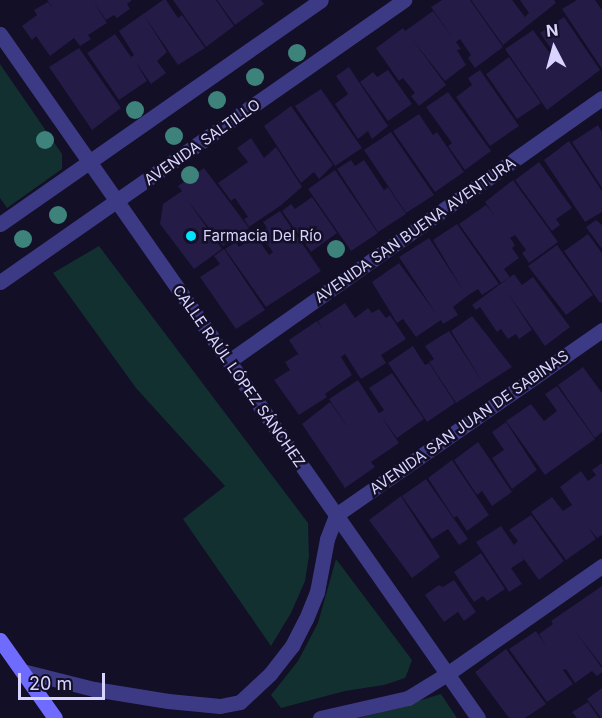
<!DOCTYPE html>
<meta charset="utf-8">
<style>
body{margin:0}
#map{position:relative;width:602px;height:718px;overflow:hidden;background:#130f26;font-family:Inter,sans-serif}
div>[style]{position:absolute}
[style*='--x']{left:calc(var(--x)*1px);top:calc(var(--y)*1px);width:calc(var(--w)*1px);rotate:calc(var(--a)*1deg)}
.green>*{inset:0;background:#12302f}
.building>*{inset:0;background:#241b47}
.minor>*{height:15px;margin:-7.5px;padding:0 7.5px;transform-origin:7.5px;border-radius:7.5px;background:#3d3a85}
.tertiary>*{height:15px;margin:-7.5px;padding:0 7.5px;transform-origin:7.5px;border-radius:7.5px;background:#3d3a85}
.secondary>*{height:15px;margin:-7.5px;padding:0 7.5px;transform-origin:7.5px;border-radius:7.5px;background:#6f6bff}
.trees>*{width:18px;height:18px;margin:-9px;border-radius:50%;background:#3d827b}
.dots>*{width:16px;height:16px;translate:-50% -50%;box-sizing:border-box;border:3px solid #130f26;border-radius:50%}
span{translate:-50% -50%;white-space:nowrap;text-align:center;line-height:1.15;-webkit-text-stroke:5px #130f26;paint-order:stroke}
.street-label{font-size:15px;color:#d9d4ff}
.poi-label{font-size:15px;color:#d9d4ff}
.left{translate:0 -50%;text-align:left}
.north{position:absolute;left:524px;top:18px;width:60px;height:60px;-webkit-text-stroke:4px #130f26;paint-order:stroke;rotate:354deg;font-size:16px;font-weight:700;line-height:24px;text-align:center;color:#d9d4ff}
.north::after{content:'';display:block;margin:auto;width:21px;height:27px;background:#d9d4ff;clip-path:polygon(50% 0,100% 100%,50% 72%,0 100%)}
.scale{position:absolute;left:18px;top:673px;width:87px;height:27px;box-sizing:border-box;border:3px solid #d9d4ff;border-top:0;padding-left:8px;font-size:18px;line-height:21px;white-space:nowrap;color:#d9d4ff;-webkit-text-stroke:4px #130f26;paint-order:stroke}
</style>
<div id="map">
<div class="green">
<div style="clip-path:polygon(0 64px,62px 154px,62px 169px,7px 208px,0 198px)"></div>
<div style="clip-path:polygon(99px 246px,308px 523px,309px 556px,305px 581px,291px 613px,271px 646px,183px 519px,225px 486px,136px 388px,53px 273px)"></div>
<div style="clip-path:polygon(336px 559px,412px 660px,408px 671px,405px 678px,384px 685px,345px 691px,281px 708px,271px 695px,298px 661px,318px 623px)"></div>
<div style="clip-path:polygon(441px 694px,457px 718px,359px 718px,378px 713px)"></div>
</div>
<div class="building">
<div style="clip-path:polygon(47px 0,132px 0,127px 4px,130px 9px,117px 18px,114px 15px,106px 20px,93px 1px,107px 23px,88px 35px,91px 39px,80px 46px,74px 38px,50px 56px,36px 36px,32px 40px,22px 26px,37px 15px,34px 10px,48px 2px,54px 9px)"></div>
<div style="clip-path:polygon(163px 0,166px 0,178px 18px,182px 15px,205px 48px,178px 65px,145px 17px,167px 52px,157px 61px,166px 73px,151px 84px,135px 61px,147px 81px,119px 100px,87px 53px,115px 34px,131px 57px,134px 55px,119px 31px)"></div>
<div style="clip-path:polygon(173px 0,216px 0,234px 26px,206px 47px)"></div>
<div style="clip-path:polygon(217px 0,261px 0,264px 4px,235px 25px)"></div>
<div style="clip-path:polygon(442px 0,470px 0,503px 47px,475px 68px,468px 58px,471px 55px,460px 39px,456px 42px,461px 49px,457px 50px,466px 65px,445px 81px,412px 39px,446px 85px,419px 106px,411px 96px,415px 93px,403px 78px,399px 81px,376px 48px,403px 28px,405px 31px,433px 11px,453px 38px,431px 7px)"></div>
<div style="clip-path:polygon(471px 0,512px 0,525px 17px,529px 13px,520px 0,554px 0,556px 3px,503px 45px)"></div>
<div style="clip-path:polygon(577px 0,595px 0,602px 10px,602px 69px,562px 9px)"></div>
<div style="clip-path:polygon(564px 17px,600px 70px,547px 110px,505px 49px,533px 30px,554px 59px,557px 57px,540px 33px)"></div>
<div style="clip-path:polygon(79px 48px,121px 108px,92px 130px,49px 67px)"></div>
<div style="clip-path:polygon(509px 57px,541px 103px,517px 119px,486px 74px)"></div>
<div style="clip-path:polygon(349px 67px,388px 126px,372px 139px,368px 131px,358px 139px,335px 104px,348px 94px,336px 76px)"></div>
<div style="clip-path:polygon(388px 70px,412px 104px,388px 121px,360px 82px,373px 72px,377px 77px)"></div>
<div style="clip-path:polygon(480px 70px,519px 126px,490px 146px,456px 97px,472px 85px,468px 78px)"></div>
<div style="clip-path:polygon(321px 89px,362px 148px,335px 166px,295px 106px)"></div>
<div style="clip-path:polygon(448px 92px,491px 151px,465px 170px,448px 146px,452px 143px,426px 107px)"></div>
<div style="clip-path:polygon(291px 106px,333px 165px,319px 179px,314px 172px,301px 183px,264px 126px)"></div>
<div style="clip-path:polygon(419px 114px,433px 135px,437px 132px,464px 172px,435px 192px,393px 131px)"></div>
<div style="clip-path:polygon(598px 125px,602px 132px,602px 188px,572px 142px)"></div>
<div style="clip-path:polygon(391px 132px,434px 195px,406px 213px,364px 150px)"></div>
<div style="clip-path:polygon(251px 138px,264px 158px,276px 147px,302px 187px,280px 206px,249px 227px,244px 219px,248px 217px,235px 198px,231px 201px,218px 183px,248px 162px,237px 148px)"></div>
<div style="clip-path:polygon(569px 141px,602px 191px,602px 212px,585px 222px,544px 160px)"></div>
<div style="clip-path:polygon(351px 160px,355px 166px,364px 160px,384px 190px,388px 187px,406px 214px,378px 232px,337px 169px)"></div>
<div style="clip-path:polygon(539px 162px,572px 208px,556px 219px,560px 225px,552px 231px,515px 180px)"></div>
<div style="clip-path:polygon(204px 168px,249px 228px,223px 246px,188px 201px,222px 249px,194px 269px,160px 224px,163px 204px,182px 191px,178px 186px)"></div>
<div style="clip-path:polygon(335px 170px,378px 233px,351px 251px,308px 189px)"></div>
<div style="clip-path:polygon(513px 180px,558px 242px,529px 263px,522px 253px,526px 250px,515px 235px,510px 238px,515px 245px,512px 248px,519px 258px,504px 269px,510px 277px,501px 283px,459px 224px,486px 205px,494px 215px,485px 202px)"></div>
<div style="clip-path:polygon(312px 197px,337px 233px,311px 252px,282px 211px,291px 204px,295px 209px)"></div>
<div style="clip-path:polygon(280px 211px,321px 271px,266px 307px,225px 249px,236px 242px,239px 247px,256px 236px,269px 255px,273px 252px,260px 234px,267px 228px,263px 222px)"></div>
<div style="clip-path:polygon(596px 220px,602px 225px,602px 249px,586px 227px)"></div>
<div style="clip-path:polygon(457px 224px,499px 284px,482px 295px,478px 289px,467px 296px,453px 307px,458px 315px,443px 324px,441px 320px,416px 337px,403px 319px,397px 323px,372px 282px,399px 263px,435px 312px,399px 257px,429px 238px,463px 290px,433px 240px)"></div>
<div style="clip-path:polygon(588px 234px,602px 253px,602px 302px,600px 303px,564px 251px)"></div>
<div style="clip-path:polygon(557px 245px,593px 295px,566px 315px,528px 266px)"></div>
<div style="clip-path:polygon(224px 249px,265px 310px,236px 329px,200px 277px,220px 264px,214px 256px)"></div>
<div style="clip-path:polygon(514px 274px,522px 285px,533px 277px,570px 327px,545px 346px,507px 292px,532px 330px,519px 339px,516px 334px,508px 339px,501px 329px,497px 332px,480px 307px,476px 310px,472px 305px)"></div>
<div style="clip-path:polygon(345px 303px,355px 318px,368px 308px,372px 313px,379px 309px,386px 318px,390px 315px,406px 339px,381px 355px,386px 363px,361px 379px,345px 354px,341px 357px,352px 375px,325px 394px,327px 397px,299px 415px,274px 380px,290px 370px,285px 362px,298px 354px,304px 363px,289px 340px,317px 321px,323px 329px,318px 321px)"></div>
<div style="clip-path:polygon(472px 316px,512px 367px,456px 403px,429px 362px,434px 359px,425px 346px,449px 331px,482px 381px,451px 331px)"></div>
<div style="clip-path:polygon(413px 346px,425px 365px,429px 363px,455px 403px,427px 422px,388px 363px)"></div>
<div style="clip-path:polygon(583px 367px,602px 393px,602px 432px,595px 438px,558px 385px)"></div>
<div style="clip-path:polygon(392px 373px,424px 419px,397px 438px,381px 416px,399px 443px,371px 462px,375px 467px,345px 488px,302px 424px,330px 402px,349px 429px,329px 399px,358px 380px,379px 413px,384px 410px,369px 388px)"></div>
<div style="clip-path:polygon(557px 386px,595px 439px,545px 475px,506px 421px,531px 404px,544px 421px,557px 411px,545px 394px)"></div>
<div style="clip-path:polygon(506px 422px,537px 470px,512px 489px,492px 458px,504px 450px,492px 432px)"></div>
<div style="clip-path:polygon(478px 442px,512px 492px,492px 506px,482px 491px,477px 495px,454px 460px)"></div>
<div style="clip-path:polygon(452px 460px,489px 515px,467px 531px,457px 516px,454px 518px,428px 478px)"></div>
<div style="clip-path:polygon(602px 463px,602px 535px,597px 538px,588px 527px,596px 539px,566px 560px,531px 512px,552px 497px,563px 511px,572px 505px,560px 487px,581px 471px,588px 481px,596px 475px,592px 470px)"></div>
<div style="clip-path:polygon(426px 479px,468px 539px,459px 545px,448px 529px,432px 539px,402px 496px)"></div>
<div style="clip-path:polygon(401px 496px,440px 557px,412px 578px,369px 520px)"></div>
<div style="clip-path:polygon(531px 515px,564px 561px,539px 580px,521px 555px,524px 560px,511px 568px,522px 584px,509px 592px,476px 542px,501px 526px,514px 545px,518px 541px,509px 530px)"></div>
<div style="clip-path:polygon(481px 553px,505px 589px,487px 601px,483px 596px,474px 602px,454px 572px)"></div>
<div style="clip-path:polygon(454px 580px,476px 612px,464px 621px,458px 612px,444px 622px,425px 595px,439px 585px,443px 587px)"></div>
<div style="clip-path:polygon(602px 586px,602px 666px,575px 631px,602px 668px,602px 672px,597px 676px,592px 671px,575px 683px,566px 669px,563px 670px,573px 684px,547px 702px,509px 649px,536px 631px,546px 646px,539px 634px,553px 624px,551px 621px)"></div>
<div style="clip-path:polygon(506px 649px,546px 704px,525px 718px,509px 718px,475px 672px)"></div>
<div style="clip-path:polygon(602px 688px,602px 718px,601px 718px,587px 699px)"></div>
<div style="clip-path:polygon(588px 702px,599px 718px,577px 718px,572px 712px)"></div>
</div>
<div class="minor">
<div style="--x:0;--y:34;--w:834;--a:55.05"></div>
<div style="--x:229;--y:361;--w:456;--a:-35.2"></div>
<div style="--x:22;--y:671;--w:74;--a:14"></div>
<div style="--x:94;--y:689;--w:75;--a:9.2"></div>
<div style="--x:168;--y:701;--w:52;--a:5.5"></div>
<div style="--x:220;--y:706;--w:20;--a:-11"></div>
<div style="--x:240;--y:702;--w:41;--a:-43"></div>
<div style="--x:270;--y:674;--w:36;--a:-52"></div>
<div style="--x:292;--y:646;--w:30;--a:-63"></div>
<div style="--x:306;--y:619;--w:29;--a:-68"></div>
<div style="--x:317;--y:592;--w:54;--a:-79.3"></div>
<div style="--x:327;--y:539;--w:26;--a:-69"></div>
<div style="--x:336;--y:515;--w:324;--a:-34.8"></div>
<div style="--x:320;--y:718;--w:90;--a:-12.8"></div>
<div style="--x:408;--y:698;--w:46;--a:-31.6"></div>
<div style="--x:447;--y:674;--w:189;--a:-34.9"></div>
</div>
<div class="tertiary">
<div style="--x:0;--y:224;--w:391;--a:-34.9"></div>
<div style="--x:0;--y:282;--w:493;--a:-34.9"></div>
</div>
<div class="secondary">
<div style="--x:0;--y:640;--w:95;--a:54.8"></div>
</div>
<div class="trees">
<div style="left:297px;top:53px"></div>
<div style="left:255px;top:77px"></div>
<div style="left:217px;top:100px"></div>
<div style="left:135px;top:110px"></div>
<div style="left:174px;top:136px"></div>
<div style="left:45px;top:140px"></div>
<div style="left:190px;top:175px"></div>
<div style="left:58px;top:215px"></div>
<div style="left:23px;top:239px"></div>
<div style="left:336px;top:249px"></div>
</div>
<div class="dots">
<div style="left:191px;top:236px;background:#00e5ff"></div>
</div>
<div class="street-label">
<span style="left:202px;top:142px;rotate:-35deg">AVENIDA SALTILLO</span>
<span style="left:415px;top:230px;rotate:-35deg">AVENIDA SAN BUENA AVENTURA</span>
<span style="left:239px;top:376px;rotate:55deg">CALLE RAÚL LÓPEZ SÁNCHEZ</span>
<span style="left:469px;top:422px;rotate:-35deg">AVENIDA SAN JUAN DE SABINAS</span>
</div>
<div class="poi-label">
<span class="left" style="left:203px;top:236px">Farmacia Del Río</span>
</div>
<div class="north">N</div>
<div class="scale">20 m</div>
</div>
